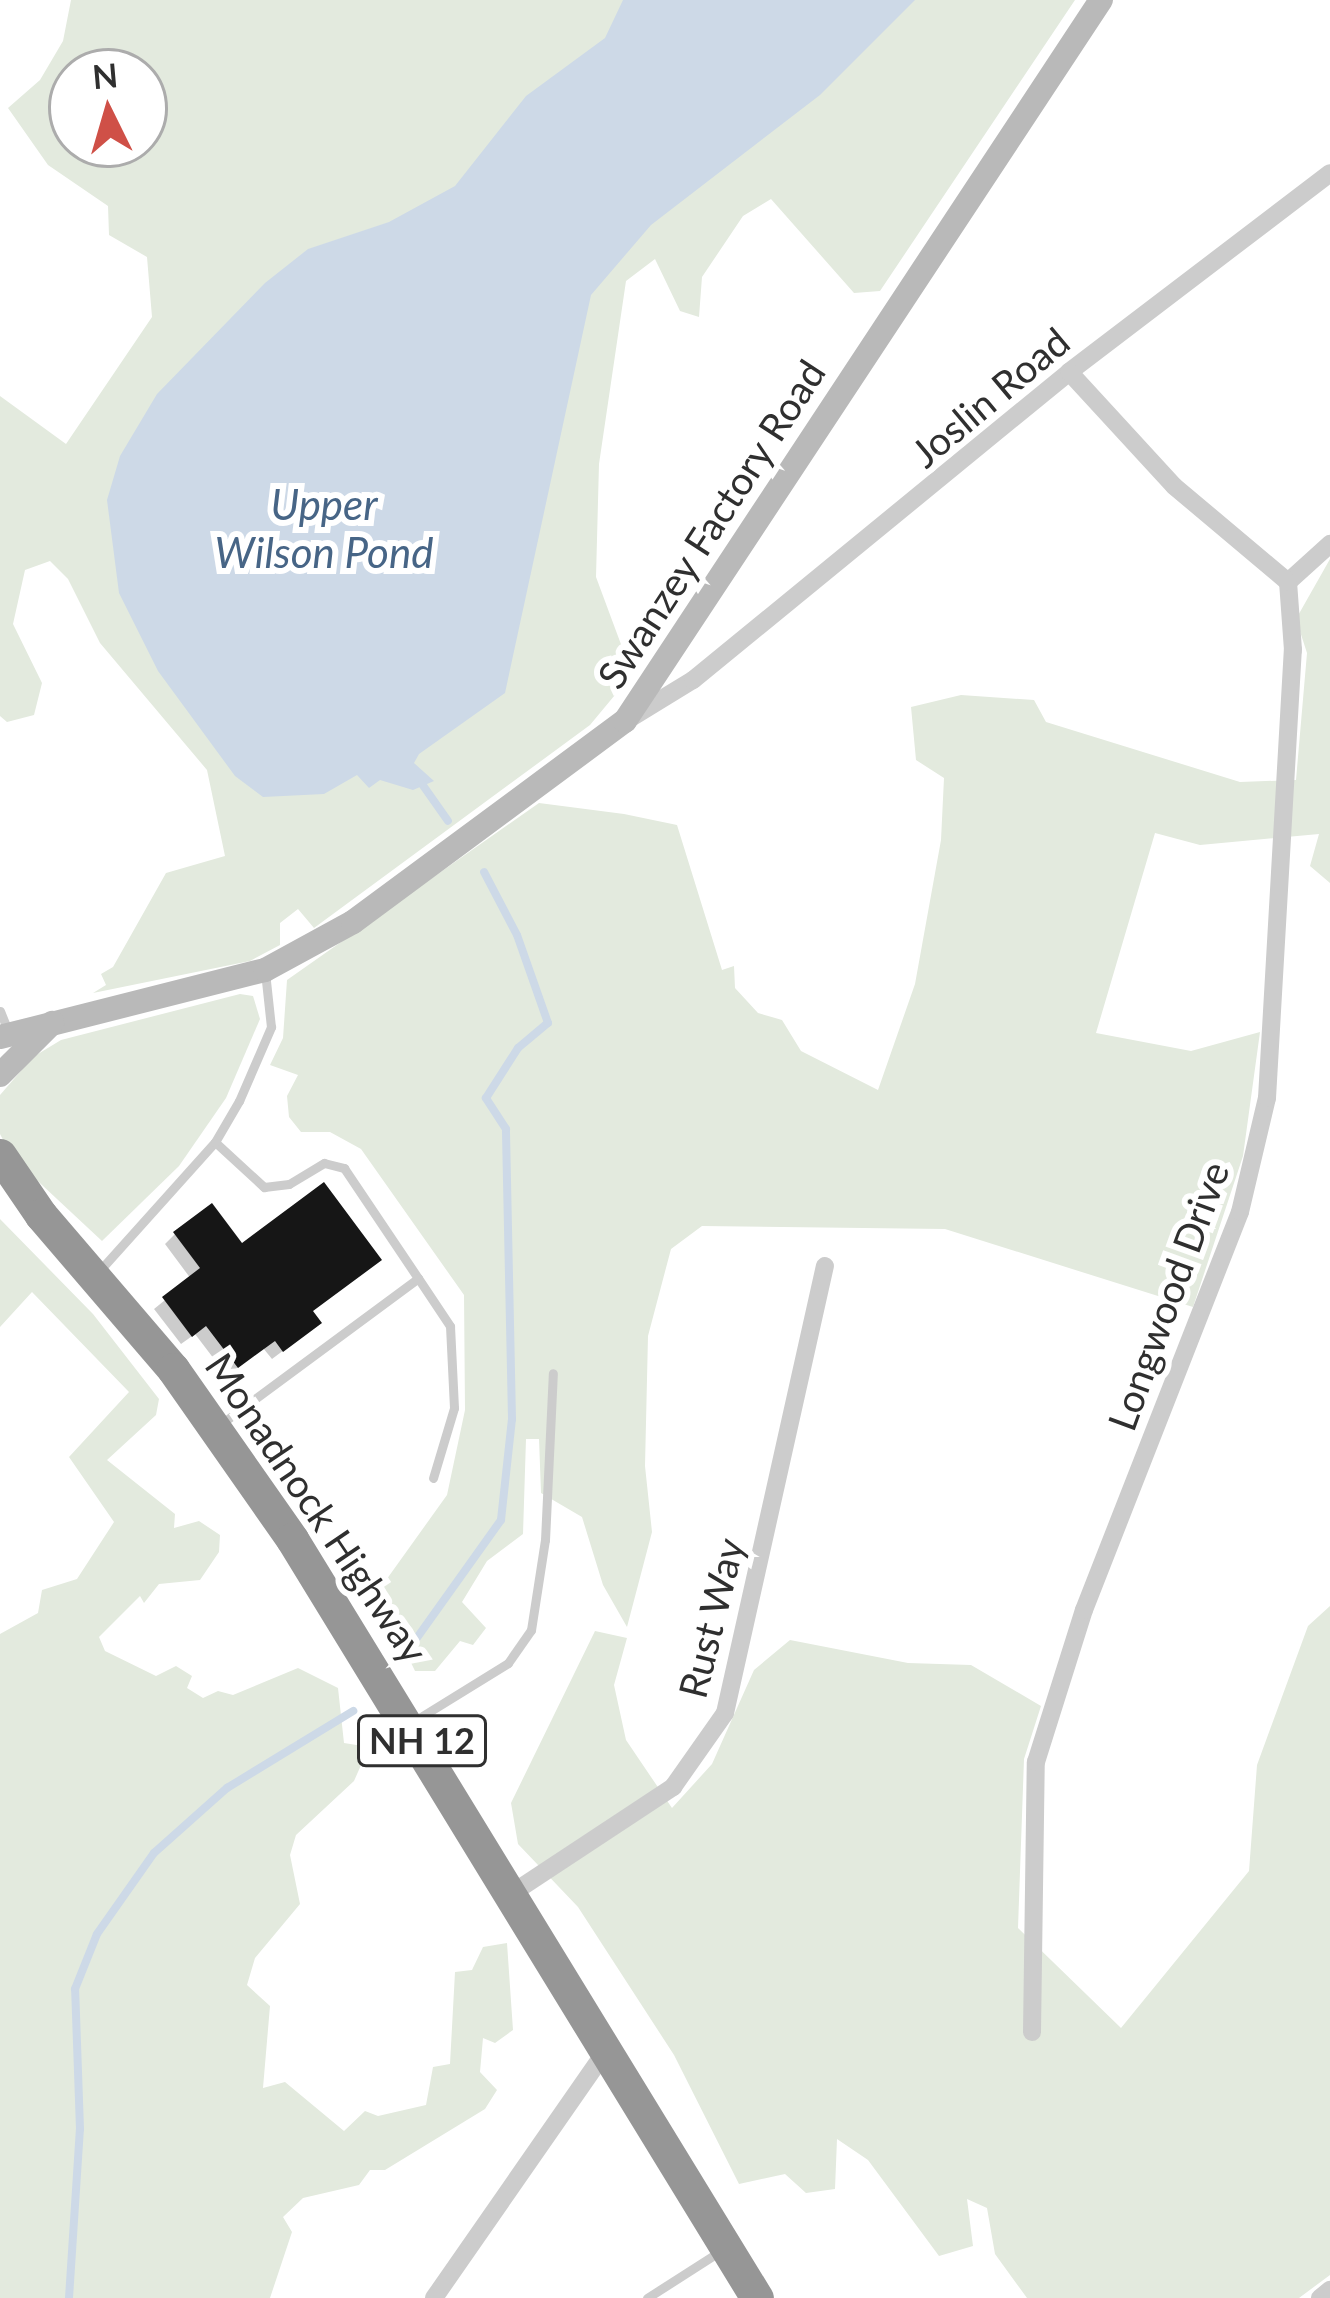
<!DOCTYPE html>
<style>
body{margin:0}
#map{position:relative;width:1330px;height:2298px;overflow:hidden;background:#fff;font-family:Lato,sans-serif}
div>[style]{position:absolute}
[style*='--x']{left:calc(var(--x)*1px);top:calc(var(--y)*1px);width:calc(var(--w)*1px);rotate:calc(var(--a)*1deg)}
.green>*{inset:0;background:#e3eade}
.water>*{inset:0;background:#cdd9e7}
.shadow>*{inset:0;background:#0003}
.stream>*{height:8px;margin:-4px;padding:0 4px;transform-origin:4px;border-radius:4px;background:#cdd9e7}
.building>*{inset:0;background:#161616}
.lane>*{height:9px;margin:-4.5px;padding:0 4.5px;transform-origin:4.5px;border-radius:4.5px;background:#ccc}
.street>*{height:18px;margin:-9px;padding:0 9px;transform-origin:9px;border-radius:9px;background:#ccc}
.secondary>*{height:24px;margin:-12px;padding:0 12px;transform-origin:12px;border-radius:12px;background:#b9b9b9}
.highway>*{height:33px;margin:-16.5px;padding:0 16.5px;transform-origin:16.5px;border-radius:16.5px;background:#969696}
span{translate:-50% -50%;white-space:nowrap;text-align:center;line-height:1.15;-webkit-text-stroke:12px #fff;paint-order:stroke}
.shield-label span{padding:3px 9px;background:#fff;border:3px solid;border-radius:9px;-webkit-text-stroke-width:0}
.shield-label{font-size:36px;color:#2f2f2f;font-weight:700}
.street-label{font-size:39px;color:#2f2f2f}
.water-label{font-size:42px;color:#476586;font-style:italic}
.north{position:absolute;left:48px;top:48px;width:120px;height:120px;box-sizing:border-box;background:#fff;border:3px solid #acacac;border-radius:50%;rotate:355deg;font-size:33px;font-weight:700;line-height:48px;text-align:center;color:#2f2f2f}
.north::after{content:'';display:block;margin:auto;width:42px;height:54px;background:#cf5047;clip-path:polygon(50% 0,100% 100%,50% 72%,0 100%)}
</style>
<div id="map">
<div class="green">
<div style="clip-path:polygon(evenodd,71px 0,1075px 0,880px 291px,854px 293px,771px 199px,743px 216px,702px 277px,699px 317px,680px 311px,655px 259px,626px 281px,599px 464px,596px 577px,622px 647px,649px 654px,590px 725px,314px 928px,298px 909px,280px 923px,280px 945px,250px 961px,93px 993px,106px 985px,101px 974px,113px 967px,166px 873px,225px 856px,207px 770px,100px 643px,68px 579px,50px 561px,25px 570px,13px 624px,42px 683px,34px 715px,7px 722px,0 716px,0 396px,66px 444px,152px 317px,147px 257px,109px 235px,108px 206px,48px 165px,8px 108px,40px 80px,63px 41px,71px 0,72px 72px,144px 72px,144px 144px,72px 144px,72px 72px)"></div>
<div style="clip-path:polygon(1330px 559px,1330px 883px,1310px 866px,1319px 834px,1200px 845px,1155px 833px,1096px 1033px,1191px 1051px,1260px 1032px,1243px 1156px,1193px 1307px,945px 1229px,702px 1226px,671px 1249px,648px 1336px,645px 1466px,652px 1532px,627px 1627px,603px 1585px,582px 1517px,541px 1493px,539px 1439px,526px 1439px,523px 1534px,487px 1561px,462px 1602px,486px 1628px,473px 1645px,460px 1641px,435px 1671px,415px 1671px,373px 1584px,384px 1583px,447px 1495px,465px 1410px,464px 1295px,361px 1149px,330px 1132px,301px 1132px,289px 1117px,287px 1096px,298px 1075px,270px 1065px,283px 1038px,287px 980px,539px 803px,624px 814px,677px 825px,722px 970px,734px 966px,735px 988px,758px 1013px,782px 1020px,801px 1051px,878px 1090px,915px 984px,941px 840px,944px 778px,916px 760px,911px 707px,961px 695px,1034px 700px,1046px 722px,1240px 782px,1296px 780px,1307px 653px,1296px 619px)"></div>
<div style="clip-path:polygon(240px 994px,253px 996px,260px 1019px,226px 1098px,179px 1166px,102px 1241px,12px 1157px,0 1134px,0 1095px,33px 1057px,61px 1040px)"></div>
<div style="clip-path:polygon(0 1219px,93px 1314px,159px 1399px,156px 1415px,107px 1460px,175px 1514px,174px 1528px,199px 1521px,220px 1535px,219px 1552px,200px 1580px,159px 1584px,144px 1603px,140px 1596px,99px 1637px,105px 1651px,156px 1676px,176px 1666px,192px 1676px,187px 1688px,203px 1698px,218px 1691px,233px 1695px,298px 1668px,338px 1688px,344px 1743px,369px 1747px,354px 1781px,296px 1835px,290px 1855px,300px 1904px,255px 1958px,247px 1985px,270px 2006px,263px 2088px,285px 2082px,344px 2131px,365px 2111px,378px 2116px,426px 2105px,433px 2067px,450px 2064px,455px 1972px,472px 1970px,483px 1947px,507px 1943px,513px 2030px,495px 2043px,483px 2038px,480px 2072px,497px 2090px,485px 2109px,385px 2170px,370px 2170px,359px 2185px,303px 2198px,283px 2217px,292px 2232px,270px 2298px,0 2298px,0 1634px,38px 1613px,42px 1590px,77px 1579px,114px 1522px,69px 1457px,129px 1392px,32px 1292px,0 1327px)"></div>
<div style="clip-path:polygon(1330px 1606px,1330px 2275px,1299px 2298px,1027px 2298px,995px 2254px,987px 2208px,967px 2199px,973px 2246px,939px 2256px,868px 2160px,837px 2139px,835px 2189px,806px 2193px,785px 2174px,739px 2184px,674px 2055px,578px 1907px,518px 1844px,511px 1803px,595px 1631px,627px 1638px,614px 1685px,626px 1740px,672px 1808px,712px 1764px,754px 1670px,790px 1640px,908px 1663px,971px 1665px,1041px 1706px,1024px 1759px,1018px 1928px,1121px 2028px,1249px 1871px,1257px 1765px,1308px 1626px)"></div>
</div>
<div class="water">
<div style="clip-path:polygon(623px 0,915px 0,820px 95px,651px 225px,591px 295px,505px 693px,419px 754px,414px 763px,434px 781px,413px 790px,380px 780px,369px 788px,357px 775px,324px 794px,263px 797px,235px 776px,158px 671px,119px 593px,107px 500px,120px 456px,157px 394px,265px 283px,308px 249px,389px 222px,455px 186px,526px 96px,605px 38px)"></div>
</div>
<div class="shadow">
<div style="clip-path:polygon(175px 1234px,241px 1247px,311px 1313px,308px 1332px,272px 1359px,263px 1348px,227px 1376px,195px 1334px,181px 1344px,154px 1309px,191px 1279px,165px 1244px)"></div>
</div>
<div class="stream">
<div style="--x:422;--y:784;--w:45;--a:54.9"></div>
<div style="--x:404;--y:1656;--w:167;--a:-54.5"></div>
<div style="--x:501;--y:1520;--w:102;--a:-83.8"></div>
<div style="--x:512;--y:1419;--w:290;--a:-91.2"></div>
<div style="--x:506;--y:1129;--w:37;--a:-123"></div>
<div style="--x:486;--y:1098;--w:59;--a:-57.4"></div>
<div style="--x:518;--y:1048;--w:39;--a:-40"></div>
<div style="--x:548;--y:1023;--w:93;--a:-109.4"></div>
<div style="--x:517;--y:935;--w:71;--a:-117.6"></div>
<div style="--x:69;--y:2298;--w:169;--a:-86.3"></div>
<div style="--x:80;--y:2129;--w:140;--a:-92"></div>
<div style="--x:75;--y:1989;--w:59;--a:-68.2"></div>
<div style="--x:97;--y:1934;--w:99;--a:-54.9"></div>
<div style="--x:154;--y:1853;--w:98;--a:-41.7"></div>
<div style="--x:227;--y:1788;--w:148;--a:-31.4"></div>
</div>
<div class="building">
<div style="clip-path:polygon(324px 1182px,382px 1260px,313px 1311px,322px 1323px,283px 1352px,275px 1341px,238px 1368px,206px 1326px,192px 1337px,162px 1297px,200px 1268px,173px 1232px,212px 1203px,242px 1243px)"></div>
</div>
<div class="lane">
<div style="--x:0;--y:1011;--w:24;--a:68"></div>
<div style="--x:215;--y:1142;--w:67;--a:42.6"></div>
<div style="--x:264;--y:1187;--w:25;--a:-7"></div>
<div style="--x:289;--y:1184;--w:41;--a:-31"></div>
<div style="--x:324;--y:1163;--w:21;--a:14"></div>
<div style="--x:344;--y:1168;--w:133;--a:56.1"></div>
<div style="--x:101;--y:1269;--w:171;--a:-48.1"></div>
<div style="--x:215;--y:1142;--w:48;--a:-59.7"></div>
<div style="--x:239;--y:1101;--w:81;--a:-66.6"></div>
<div style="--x:271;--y:1027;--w:55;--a:-96.2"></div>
<div style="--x:221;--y:1424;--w:245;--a:-36.5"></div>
<div style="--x:418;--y:1278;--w:58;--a:56.3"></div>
<div style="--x:450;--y:1326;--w:82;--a:87.2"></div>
<div style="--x:454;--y:1408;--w:73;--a:106.7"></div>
<div style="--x:411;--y:1723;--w:114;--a:-31.7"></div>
<div style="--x:508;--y:1663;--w:40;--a:-55.1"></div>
<div style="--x:531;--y:1630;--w:91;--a:-81.2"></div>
<div style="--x:545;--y:1540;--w:167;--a:-87.3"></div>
<div style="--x:647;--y:2298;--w:89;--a:-32.6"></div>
</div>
<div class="street">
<div style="--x:1288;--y:582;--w:57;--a:-42.1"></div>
<div style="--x:629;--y:719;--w:75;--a:-31.4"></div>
<div style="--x:693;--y:680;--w:486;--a:-39.3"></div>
<div style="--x:1069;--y:372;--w:328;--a:-37.3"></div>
<div style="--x:514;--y:1892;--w:191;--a:-33.4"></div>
<div style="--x:673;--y:1787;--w:90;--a:-54.9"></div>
<div style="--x:725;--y:1713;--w:458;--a:-77.4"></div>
<div style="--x:1032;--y:2032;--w:270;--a:-89.2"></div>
<div style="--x:1036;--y:1762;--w:159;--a:-72.5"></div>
<div style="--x:1084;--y:1610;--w:427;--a:-68.6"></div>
<div style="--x:1240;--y:1212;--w:117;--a:-76.7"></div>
<div style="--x:1267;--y:1098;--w:449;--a:-86.7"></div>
<div style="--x:1293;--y:650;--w:68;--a:-94.2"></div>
<div style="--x:1288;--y:582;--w:149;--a:-139.9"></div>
<div style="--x:1174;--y:486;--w:155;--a:-132.6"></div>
<div style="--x:434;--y:2298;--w:305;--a:-55.2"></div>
<div style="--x:1320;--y:2298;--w:13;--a:-39"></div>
</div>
<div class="secondary">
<div style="--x:0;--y:1037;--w:273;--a:-14.2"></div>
<div style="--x:265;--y:970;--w:100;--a:-28.6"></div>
<div style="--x:353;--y:922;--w:338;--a:-36.5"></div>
<div style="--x:625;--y:721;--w:864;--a:-56.57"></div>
<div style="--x:0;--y:1075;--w:74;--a:-45"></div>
</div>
<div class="highway">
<div style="--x:0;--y:1155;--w:73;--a:55.7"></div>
<div style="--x:41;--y:1215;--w:203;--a:49.4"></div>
<div style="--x:173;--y:1369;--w:208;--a:55"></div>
<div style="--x:292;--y:1539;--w:890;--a:58.51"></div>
</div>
<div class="shield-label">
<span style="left:422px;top:1741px">NH 12</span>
</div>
<div class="street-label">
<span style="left:990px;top:397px;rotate:-40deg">Joslin Road</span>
<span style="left:711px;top:524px;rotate:-57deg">Swanzey Factory Road</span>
<span style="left:1168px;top:1296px;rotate:-70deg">Longwood Drive</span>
<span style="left:317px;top:1508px;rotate:56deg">Monadnock Highway</span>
<span style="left:711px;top:1618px;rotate:-76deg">Rust Way</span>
</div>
<div class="water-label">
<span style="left:324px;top:528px">Upper<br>Wilson Pond</span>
</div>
<div class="north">N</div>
</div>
